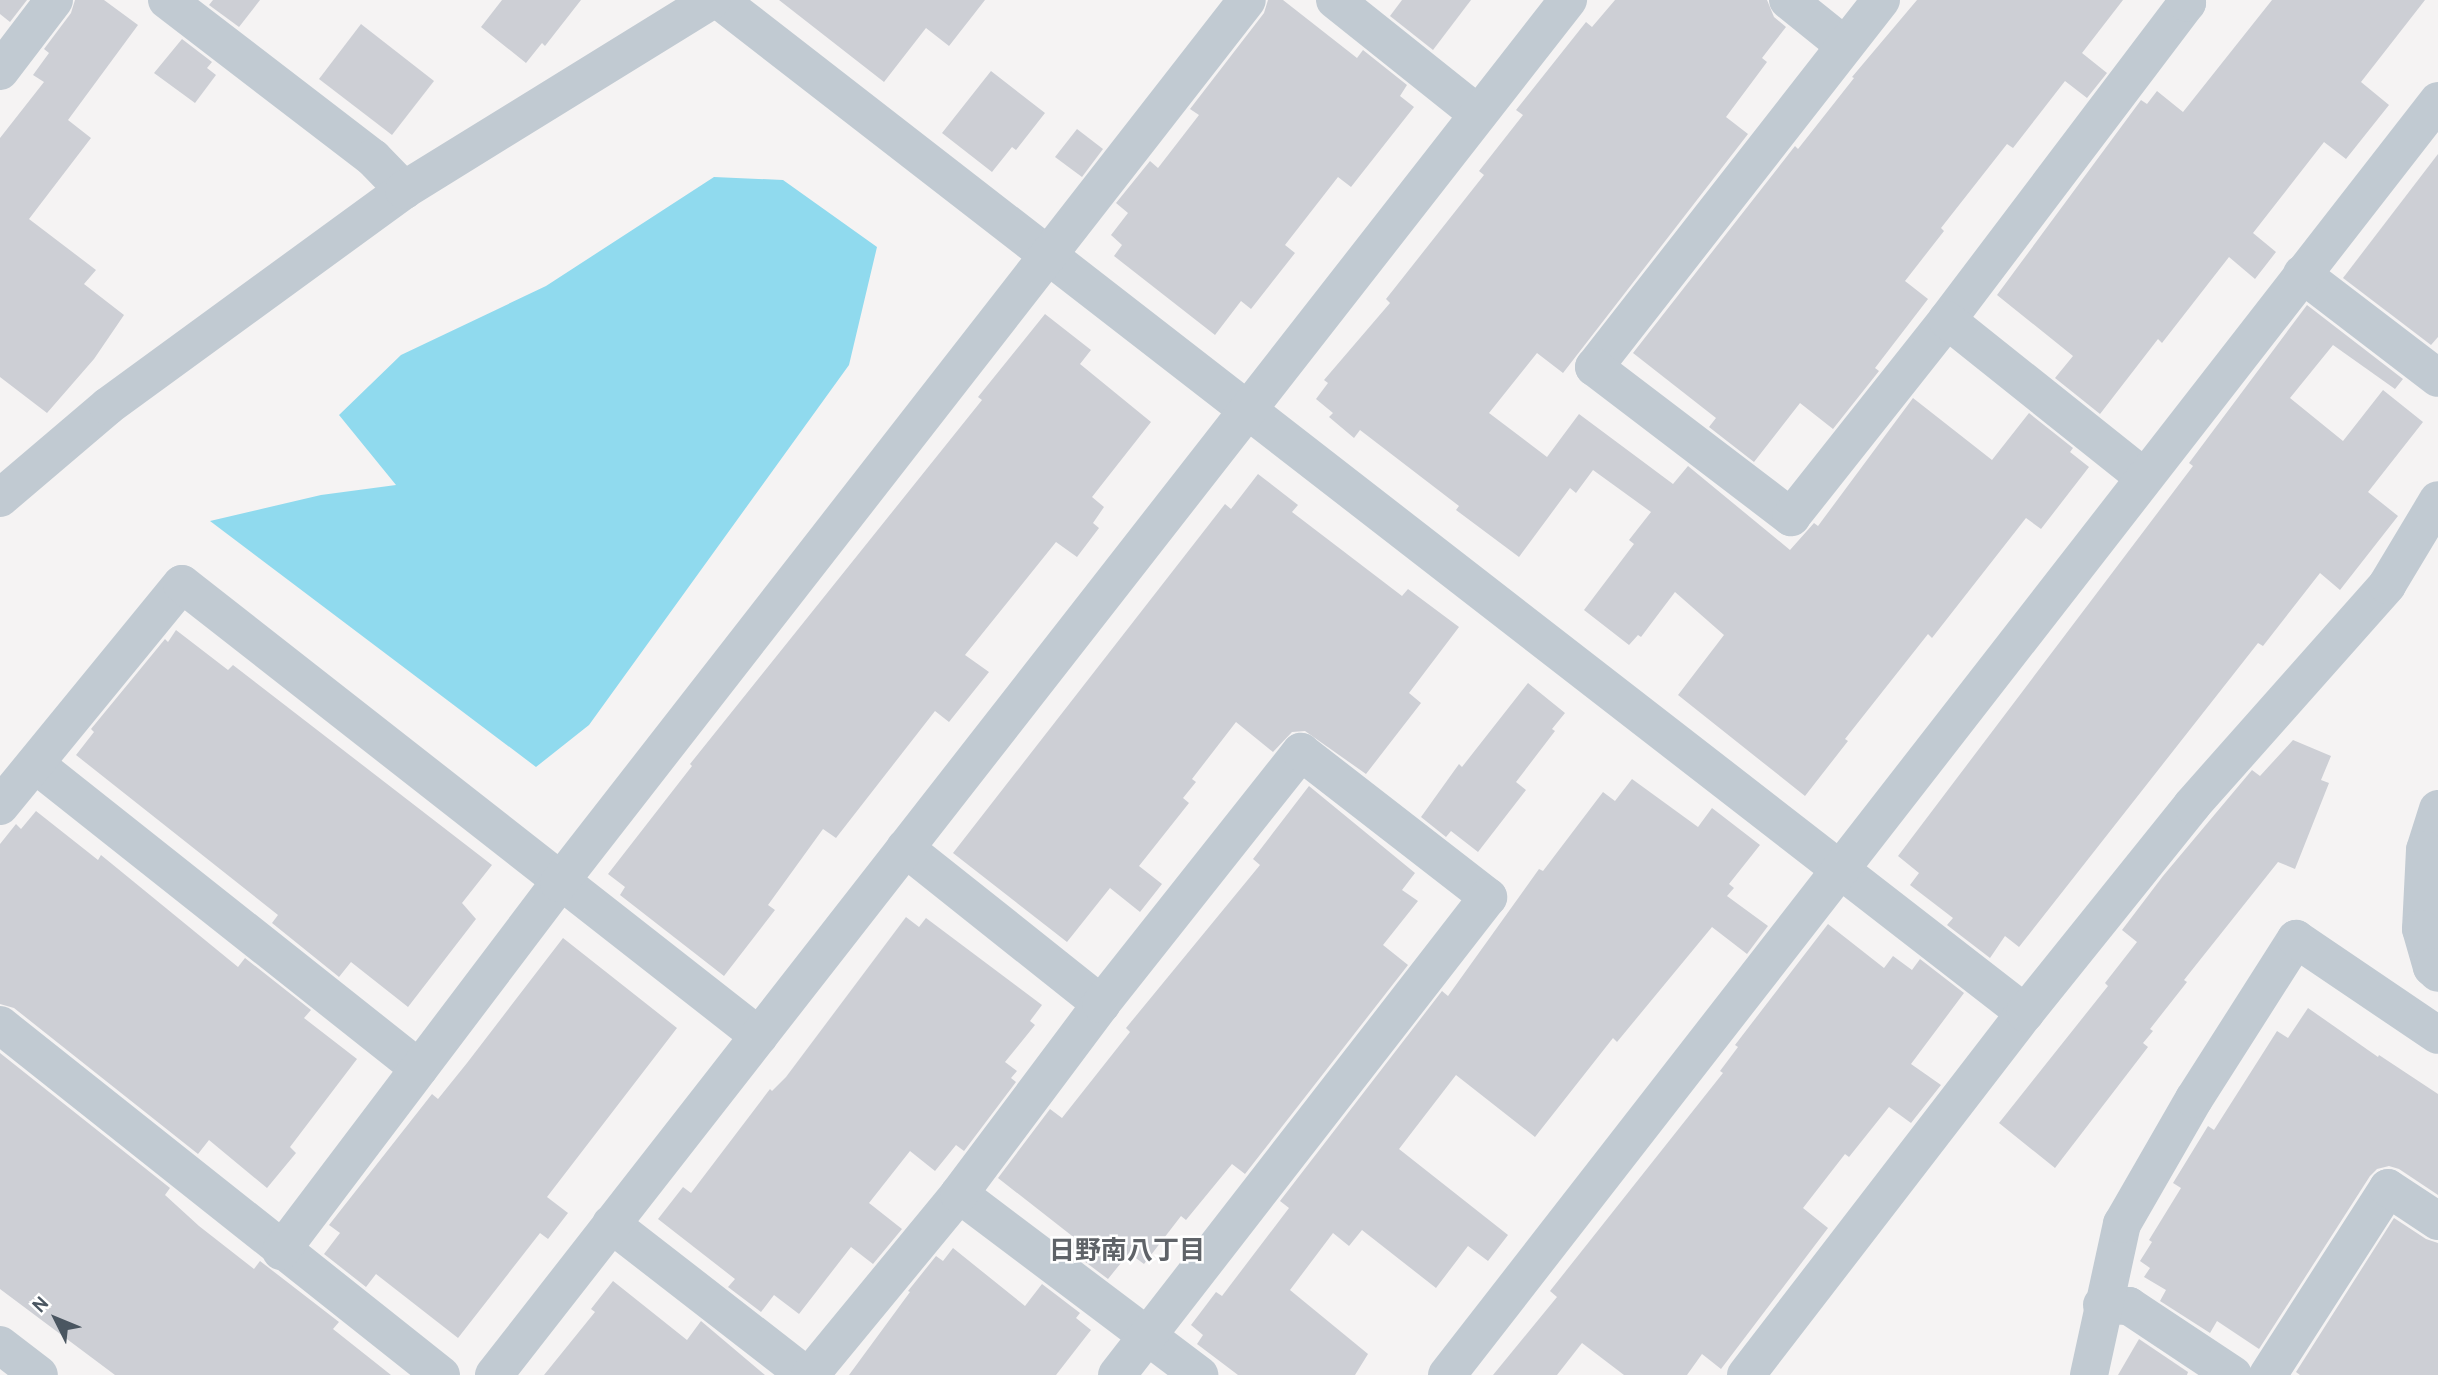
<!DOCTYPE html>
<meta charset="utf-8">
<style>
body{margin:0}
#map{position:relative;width:2438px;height:1375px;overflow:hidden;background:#f5f3f3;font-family:Cabin,"Noto Sans JP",sans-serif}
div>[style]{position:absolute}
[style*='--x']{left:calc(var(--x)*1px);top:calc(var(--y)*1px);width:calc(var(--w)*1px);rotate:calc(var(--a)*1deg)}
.water>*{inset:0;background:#90daee}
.building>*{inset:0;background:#cdcfd5}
.minor>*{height:38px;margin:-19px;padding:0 19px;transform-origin:19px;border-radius:19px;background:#c1cad2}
span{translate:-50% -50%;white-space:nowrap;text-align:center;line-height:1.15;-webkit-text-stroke:5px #fff;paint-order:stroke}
.neighbourhood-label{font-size:26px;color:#5f6368;font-weight:700}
.north{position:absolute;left:21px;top:1284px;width:70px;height:70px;-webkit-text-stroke:5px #fff;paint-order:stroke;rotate:313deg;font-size:19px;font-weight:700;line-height:28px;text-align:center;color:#4a5661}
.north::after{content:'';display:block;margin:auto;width:24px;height:32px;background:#4a5661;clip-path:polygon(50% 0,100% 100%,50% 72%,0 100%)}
</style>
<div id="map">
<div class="water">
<div style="clip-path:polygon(714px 177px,783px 180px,877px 247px,849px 365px,589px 725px,536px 767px,210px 521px,321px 495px,396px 485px,339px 415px,401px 355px,546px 286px)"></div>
</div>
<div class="building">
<div style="clip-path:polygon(0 0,27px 0,10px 22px,0 14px)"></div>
<div style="clip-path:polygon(75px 0,104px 0,138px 25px,68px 120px,91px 138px,29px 219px,96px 270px,84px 284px,124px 315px,94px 359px,47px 413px,0 377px,0 138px,44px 82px,33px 75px,49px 53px,44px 49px,71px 13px)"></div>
<div style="clip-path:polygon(213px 0,260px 0,239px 27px,209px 5px)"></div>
<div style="clip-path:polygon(502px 0,581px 0,545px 46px,542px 43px,526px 63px,481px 27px)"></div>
<div style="clip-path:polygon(779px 0,985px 0,949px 46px,926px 28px,884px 82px)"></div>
<div style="clip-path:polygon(1268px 0,1283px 0,1357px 58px,1363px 50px,1407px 85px,1400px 96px,1414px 107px,1351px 187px,1338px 177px,1285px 245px,1295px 253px,1251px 309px,1241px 301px,1215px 335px,1114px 256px,1122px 245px,1111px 235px,1128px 213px,1116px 203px,1150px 161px,1158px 168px,1199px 115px,1190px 109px,1264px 13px)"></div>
<div style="clip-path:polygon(1402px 0,1471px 0,1433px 50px,1390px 16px)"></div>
<div style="clip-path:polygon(1615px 0,1767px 0,1774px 17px,1786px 27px,1762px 58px,1767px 62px,1726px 117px,1748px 134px,1563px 373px,1537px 353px,1489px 413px,1547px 457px,1579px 414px,1673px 484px,1688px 466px,1790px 550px,1814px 523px,1818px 526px,1913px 398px,1992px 460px,2029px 413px,2073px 448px,2070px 452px,2089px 467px,2041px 529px,2026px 518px,1932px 638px,1928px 634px,1845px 739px,1848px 741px,1805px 796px,1678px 695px,1724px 635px,1675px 592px,1641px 637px,1638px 635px,1629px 645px,1584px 610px,1634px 544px,1629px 540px,1651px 512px,1593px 470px,1576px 493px,1570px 488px,1519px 557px,1456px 510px,1459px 506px,1360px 430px,1354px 438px,1329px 417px,1333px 413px,1316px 399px,1328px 383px,1324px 380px,1390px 303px,1386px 299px,1484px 175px,1479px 171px,1523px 115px,1516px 110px,1586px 22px,1592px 27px)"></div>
<div style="clip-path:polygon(1917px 0,2123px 0,2082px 53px,2107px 73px,2087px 98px,2065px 81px,2013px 148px,2007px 144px,1941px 228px,1944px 231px,1905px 281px,1928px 299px,1875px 368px,1879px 371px,1833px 429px,1800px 403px,1754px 462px,1709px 427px,1716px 418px,1633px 353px,1795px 146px,1798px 149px,1854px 78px,1852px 77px)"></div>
<div style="clip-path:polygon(2272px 0,2425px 0,2361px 82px,2389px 105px,2346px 159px,2324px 142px,2253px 233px,2276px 252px,2255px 279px,2229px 257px,2162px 343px,2158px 339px,2100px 414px,2055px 378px,2073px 356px,1997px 295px,2141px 100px,2147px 104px,2157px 91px,2183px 112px)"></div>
<div style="clip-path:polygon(361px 24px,434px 81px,392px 135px,319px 79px)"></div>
<div style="clip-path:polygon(182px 39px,212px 62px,207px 68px,216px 75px,195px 103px,154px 73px)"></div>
<div style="clip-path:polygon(991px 71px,1045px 113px,1016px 150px,1012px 147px,992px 172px,942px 133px)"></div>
<div style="clip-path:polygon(1077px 129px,1103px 149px,1082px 177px,1055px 157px)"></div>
<div style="clip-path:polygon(2438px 154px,2438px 337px,2431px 345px,2343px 278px)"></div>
<div style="clip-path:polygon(2307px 305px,2403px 379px,2395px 389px,2333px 345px,2290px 398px,2343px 441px,2383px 390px,2423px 422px,2368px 492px,2398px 516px,2340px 590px,2320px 573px,2263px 646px,2258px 643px,2019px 947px,2005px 936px,1990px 958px,1947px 925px,1953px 918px,1910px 885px,1919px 873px,1898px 856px,2193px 466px,2189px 463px)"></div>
<div style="clip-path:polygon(1045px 314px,1091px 350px,1080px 364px,1151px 422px,1092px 497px,1104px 507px,1093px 523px,1099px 528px,1077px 557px,1056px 542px,965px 655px,989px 672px,949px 722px,935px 711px,836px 838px,823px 829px,768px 905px,775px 910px,724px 976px,620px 895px,625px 887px,608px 874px,692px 766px,690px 764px,982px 400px,978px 397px)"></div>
<div style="clip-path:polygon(1258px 474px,1298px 505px,1292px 512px,1402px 596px,1408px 589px,1459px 627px,1409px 693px,1421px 703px,1366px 774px,1305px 731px,1292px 732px,1273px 752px,1236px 722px,1192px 779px,1196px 782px,1183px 798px,1189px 803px,1139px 866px,1162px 884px,1140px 912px,1110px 888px,1067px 942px,953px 853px,1225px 504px,1231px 509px)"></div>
<div style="clip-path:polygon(176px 630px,228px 670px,233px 665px,492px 865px,462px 903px,476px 919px,408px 1007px,351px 962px,339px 977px,272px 923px,278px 915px,76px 755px,94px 732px,91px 729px,165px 639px,168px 642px)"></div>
<div style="clip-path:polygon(1528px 683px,1565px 713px,1552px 729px,1555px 731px,1516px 782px,1526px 790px,1478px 852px,1451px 831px,1446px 837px,1421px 817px,1459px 764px,1462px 767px)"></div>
<div style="clip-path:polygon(2293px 740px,2331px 756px,2321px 780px,2329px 783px,2295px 869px,2278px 862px,2184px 980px,2187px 982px,2150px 1029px,2153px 1031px,2143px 1043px,2148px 1047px,2055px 1168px,1999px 1123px,2108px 986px,2105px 983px,2137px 942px,2122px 930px,2163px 876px,2252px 770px,2260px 776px)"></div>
<div style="clip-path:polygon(1632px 779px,1698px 827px,1712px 808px,1760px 845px,1729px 884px,1734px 888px,1727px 896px,1768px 926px,1747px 954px,1712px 927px,1617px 1042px,1613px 1038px,1535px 1137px,1456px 1075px,1399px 1149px,1508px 1235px,1488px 1261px,1468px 1246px,1436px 1288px,1362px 1230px,1349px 1246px,1333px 1233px,1290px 1290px,1368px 1354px,1355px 1375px,1238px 1375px,1197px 1344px,1203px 1335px,1191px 1325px,1216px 1292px,1222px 1296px,1289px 1208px,1280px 1201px,1442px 991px,1448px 996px,1539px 869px,1543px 871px,1603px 792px,1615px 801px)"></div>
<div style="clip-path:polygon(1309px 786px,1415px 873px,1402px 890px,1418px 901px,1383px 945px,1408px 965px,1245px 1174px,1232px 1164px,1186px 1220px,1181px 1216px,1144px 1264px,1129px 1253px,1108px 1279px,1068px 1249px,1076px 1239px,998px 1178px,1050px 1109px,1062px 1118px,1130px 1032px,1126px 1028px,1260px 865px,1253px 859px)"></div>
<div style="clip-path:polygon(36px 811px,98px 860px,101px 855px,238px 967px,245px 958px,311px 1010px,304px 1018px,357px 1059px,290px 1147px,296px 1153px,267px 1188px,209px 1140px,198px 1154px,14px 1008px,0 1004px,0 844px,16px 824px,21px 829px)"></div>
<div style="clip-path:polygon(906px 917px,919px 927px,926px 918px,1042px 1005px,1030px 1021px,1035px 1025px,1005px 1062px,1017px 1071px,1011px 1078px,1016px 1082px,964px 1151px,956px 1145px,935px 1171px,910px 1151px,869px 1203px,902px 1229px,873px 1264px,851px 1247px,799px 1314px,774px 1295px,761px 1312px,728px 1287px,735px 1279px,658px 1219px,683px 1187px,691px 1193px,770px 1089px,772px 1091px,786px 1077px)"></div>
<div style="clip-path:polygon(1828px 924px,1884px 968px,1893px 956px,1912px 970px,1920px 959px,1964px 993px,1911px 1064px,1941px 1085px,1911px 1123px,1889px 1107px,1849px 1157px,1845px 1154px,1803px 1208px,1828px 1228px,1721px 1369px,1702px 1354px,1687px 1375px,1624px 1375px,1582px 1343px,1557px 1375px,1493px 1375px,1557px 1297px,1550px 1291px,1723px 1073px,1720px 1071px,1738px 1047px,1735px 1045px)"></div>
<div style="clip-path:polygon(563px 938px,677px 1028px,547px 1197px,568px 1213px,548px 1239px,540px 1233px,458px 1338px,376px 1274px,366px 1287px,324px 1254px,340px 1233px,329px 1225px,432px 1094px,438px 1099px,467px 1063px)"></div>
<div style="clip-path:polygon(2308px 1008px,2378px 1057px,2379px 1055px,2438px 1094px,2438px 1195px,2399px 1169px,2389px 1166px,2377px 1169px,2370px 1176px,2259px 1349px,2217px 1321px,2210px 1333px,2160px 1301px,2166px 1290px,2144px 1277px,2150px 1268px,2140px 1261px,2152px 1242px,2149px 1240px,2181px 1188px,2173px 1183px,2208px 1126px,2214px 1130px,2277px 1031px,2288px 1038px)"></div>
<div style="clip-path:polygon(0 1053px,170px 1188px,165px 1195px,199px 1226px,254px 1269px,260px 1261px,339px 1322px,333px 1329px,391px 1375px,115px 1375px,0 1289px)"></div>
<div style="clip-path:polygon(2394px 1218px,2426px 1239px,2438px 1243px,2438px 1375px,2300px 1375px,2296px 1372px)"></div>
<div style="clip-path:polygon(953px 1248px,1025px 1306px,1042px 1284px,1080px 1313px,1076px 1318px,1091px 1330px,1056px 1375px,849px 1375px,910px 1292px,908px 1291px,936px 1256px,943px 1261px)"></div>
<div style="clip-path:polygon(613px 1281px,687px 1340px,701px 1321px,765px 1375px,544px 1375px,595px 1312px,591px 1309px)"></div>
<div style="clip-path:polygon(2139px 1339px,2188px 1372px,2187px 1375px,2118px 1375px)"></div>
</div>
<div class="minor">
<div style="--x:167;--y:0;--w:260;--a:37.5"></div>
<div style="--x:373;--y:158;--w:45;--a:45.9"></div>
<div style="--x:719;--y:0;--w:1653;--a:37.8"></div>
<div style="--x:1335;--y:0;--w:183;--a:38.6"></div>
<div style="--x:1788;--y:0;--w:72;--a:38.8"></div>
<div style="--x:1881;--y:0;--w:466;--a:128"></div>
<div style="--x:1594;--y:367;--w:248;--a:37.3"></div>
<div style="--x:1791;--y:517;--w:251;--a:-51.6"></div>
<div style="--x:1947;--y:320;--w:398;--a:-52.9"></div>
<div style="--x:2187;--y:3;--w:4;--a:-135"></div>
<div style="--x:0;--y:71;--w:89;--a:-52.7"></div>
<div style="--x:2302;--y:274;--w:171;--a:37.4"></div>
<div style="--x:1947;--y:320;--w:252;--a:38.6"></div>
<div style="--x:0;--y:498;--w:142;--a:-40.4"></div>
<div style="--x:108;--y:406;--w:366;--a:-36.1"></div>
<div style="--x:404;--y:190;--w:362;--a:-31.7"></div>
<div style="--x:35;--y:764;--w:490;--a:38.4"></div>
<div style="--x:0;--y:806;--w:287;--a:-50.7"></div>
<div style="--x:182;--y:584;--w:733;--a:38.07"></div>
<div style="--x:2438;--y:809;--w:43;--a:107.6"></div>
<div style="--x:2425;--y:850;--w:79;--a:92.9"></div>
<div style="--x:2421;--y:929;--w:40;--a:74"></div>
<div style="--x:2432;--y:967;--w:8;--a:45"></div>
<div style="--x:905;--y:848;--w:251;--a:38.5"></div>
<div style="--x:0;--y:1025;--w:563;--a:38.44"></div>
<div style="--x:959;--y:1194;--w:301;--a:37"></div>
<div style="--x:611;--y:1224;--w:247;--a:37.8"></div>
<div style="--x:281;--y:1251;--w:461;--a:-52.9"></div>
<div style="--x:559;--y:883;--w:1119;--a:-52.08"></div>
<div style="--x:2102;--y:1305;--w:27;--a:2"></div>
<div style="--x:2129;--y:1306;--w:125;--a:33.6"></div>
<div style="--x:0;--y:1345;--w:49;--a:37.6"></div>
<div style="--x:494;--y:1375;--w:1745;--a:-52.01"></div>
<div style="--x:810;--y:1375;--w:234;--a:-50.5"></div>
<div style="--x:959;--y:1194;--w:237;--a:-53.2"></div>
<div style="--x:1101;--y:1004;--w:322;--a:-51.6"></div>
<div style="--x:1301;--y:752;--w:237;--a:37.8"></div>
<div style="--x:1488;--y:897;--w:605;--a:127.82"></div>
<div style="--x:1447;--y:1375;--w:1614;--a:-52.12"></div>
<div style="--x:1746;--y:1375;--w:457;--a:-52.4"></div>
<div style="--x:2025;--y:1013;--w:267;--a:-51.2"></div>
<div style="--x:2192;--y:805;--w:294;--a:-48.4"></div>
<div style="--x:2387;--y:585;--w:99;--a:-59"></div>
<div style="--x:2089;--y:1375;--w:155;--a:-77.7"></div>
<div style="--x:2122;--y:1224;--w:144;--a:-60.1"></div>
<div style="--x:2194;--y:1099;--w:190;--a:-57.5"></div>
<div style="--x:2296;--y:939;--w:171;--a:34.1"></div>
<div style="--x:2268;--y:1375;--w:222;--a:-57.3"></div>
<div style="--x:2388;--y:1188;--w:60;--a:33.4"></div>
</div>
<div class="neighbourhood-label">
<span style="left:1127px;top:1251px">日野南八丁目</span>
</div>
<div class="north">N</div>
</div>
